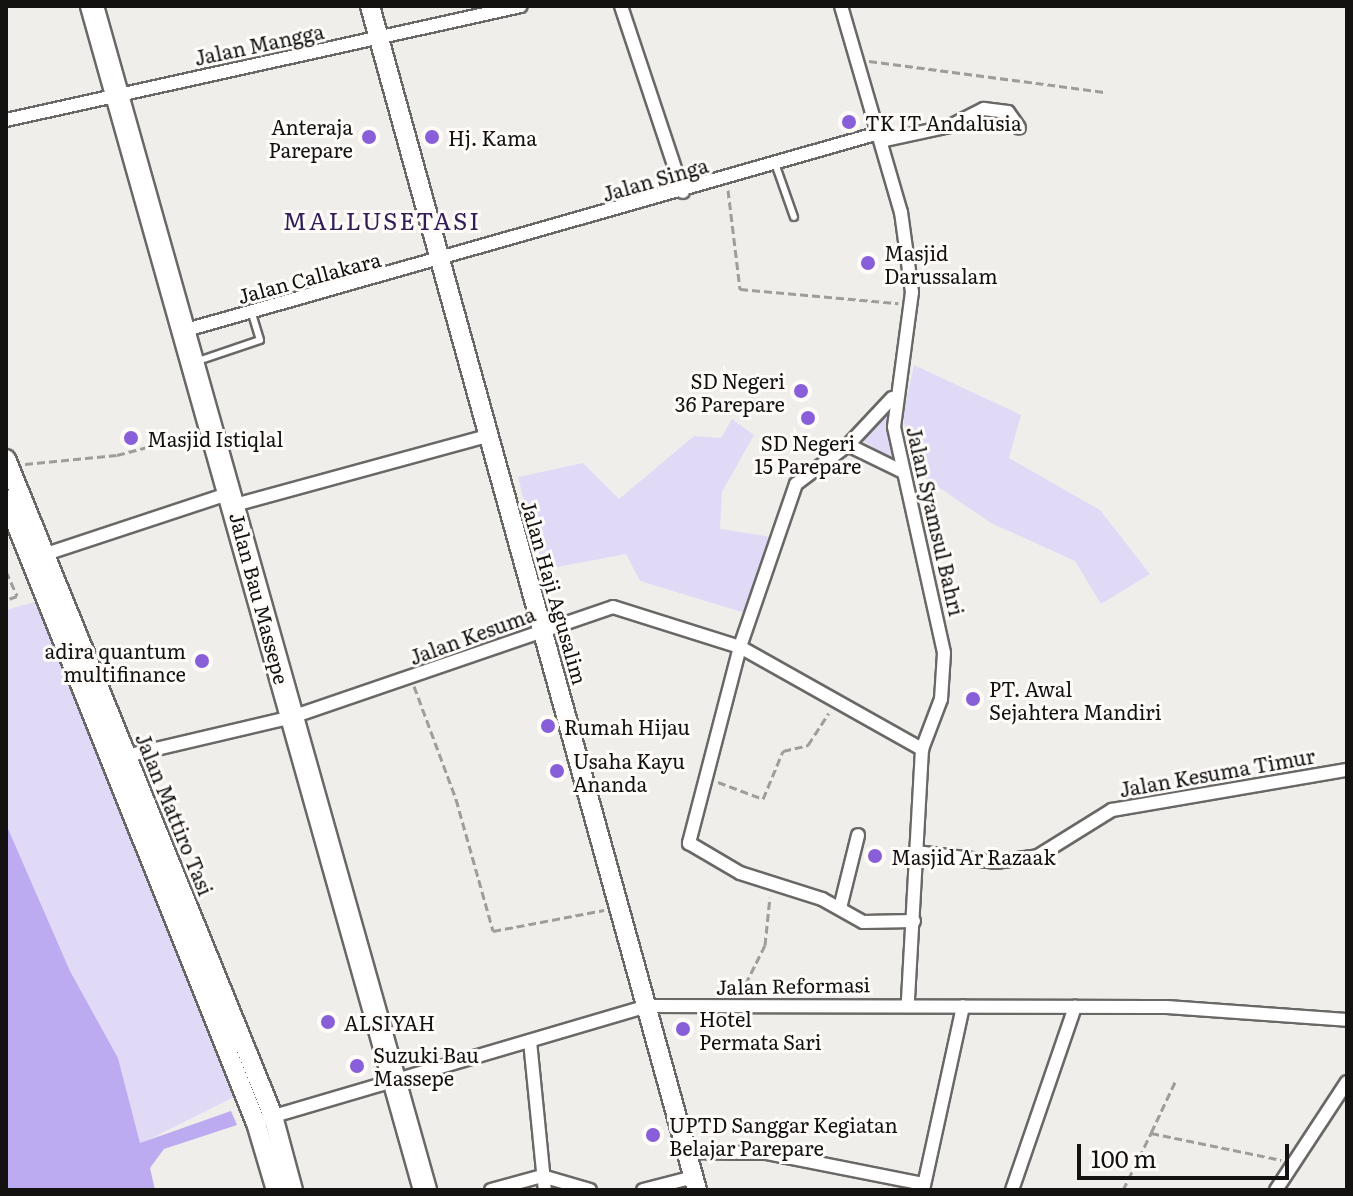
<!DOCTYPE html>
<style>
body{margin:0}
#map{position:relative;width:1353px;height:1196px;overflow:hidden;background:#f0eeeb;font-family:Literata,serif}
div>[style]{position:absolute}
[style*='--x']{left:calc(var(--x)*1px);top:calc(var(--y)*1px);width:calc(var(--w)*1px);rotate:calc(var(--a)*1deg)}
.green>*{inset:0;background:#e1daf7}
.forest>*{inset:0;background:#bdabf1}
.path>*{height:3px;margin-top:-1.5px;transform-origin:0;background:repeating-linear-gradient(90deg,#9e9d9a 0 8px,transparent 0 12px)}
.roads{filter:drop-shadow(2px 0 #6a6866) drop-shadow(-2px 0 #6a6866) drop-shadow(0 2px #6a6866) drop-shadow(0 -2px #6a6866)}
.lane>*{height:6px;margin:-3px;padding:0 3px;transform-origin:3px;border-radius:3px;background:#fff}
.street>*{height:12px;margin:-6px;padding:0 6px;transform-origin:6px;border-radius:6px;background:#fff}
.secondary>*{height:18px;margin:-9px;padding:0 9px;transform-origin:9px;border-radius:9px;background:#fff}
.highway>*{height:22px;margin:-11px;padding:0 11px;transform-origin:11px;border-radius:11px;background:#fff}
.dots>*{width:22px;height:22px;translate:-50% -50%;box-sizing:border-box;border:4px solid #fefbf9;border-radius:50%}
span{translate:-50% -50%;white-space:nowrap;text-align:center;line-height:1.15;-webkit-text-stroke:6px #fefbf9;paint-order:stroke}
.street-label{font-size:20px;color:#131211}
.poi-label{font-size:20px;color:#131211}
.left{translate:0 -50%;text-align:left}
.right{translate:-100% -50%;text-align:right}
.quarter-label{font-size:24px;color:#321d57;letter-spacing:2px}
.frame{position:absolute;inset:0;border:8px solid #131211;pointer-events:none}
.scale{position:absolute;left:1077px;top:1144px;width:212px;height:36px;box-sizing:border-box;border:4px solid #131211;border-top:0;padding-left:10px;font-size:24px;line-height:28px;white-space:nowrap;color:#131211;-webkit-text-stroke:6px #fefbf9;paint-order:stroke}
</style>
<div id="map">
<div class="green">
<div style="clip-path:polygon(914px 365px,1021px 415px,1009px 458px,1100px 510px,1150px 574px,1101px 604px,1075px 561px,991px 523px,912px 469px,903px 415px)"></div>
<div style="clip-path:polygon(889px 409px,896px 462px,862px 440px)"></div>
<div style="clip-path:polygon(732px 419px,754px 435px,722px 492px,720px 529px,772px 537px,745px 613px,640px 581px,626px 554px,541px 570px,518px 477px,583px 463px,619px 499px,694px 436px,721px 438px)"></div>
<div style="clip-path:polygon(38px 601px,234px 1097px,140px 1144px,118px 1058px,70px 971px,6px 824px,6px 610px)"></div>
</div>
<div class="forest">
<div style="clip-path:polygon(6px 824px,70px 971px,118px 1058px,140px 1143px,231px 1111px,237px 1125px,164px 1149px,150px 1168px,155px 1190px,6px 1190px)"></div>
</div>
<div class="path">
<div style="--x:869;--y:61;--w:239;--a:7.5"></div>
<div style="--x:728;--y:190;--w:100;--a:83.1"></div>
<div style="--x:740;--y:289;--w:159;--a:5.1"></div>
<div style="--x:25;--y:464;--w:92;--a:-5.6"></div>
<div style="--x:117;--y:455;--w:79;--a:-14.7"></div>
<div style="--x:6;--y:571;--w:27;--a:66"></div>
<div style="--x:17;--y:596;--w:12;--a:160"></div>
<div style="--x:414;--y:686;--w:121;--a:69.6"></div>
<div style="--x:456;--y:799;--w:137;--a:74.3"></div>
<div style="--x:493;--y:931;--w:113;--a:-10.7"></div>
<div style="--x:718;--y:782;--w:48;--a:20.7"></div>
<div style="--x:763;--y:799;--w:52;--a:-67.4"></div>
<div style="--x:783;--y:751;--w:26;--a:-13"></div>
<div style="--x:808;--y:745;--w:38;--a:-57"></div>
<div style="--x:740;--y:995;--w:56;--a:-63.4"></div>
<div style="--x:765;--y:945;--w:48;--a:-84.1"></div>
<div style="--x:1175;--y:1082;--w:56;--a:115.2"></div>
<div style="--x:1151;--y:1133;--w:133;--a:11.7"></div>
<div style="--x:1123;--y:1190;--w:64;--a:-63.8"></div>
</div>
<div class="roads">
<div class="lane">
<div style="--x:776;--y:166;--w:54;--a:70.6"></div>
<div style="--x:198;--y:361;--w:65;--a:-18.7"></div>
<div style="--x:260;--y:340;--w:28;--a:-107"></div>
</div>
<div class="street">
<div style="--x:621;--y:6;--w:196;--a:71.6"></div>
<div style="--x:841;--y:6;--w:215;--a:73.8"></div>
<div style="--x:901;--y:212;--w:81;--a:82.2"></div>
<div style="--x:912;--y:292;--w:136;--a:97.6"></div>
<div style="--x:894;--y:427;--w:231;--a:77.5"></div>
<div style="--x:944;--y:653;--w:46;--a:93.7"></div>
<div style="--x:941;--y:699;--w:53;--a:110.8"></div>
<div style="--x:922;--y:749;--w:254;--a:93.2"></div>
<div style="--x:6;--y:120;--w:527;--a:-12.48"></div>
<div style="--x:881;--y:141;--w:71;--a:-12.3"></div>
<div style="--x:950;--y:126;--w:38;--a:-27"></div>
<div style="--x:984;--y:109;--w:24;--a:7"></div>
<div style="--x:1008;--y:112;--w:19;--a:55"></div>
<div style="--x:186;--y:330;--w:720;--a:-15.87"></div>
<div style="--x:892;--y:398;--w:64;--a:133.1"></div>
<div style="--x:848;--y:445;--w:65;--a:143.1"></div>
<div style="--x:796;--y:484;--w:172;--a:109"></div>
<div style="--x:740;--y:647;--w:203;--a:104.6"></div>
<div style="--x:689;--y:843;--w:59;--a:30.5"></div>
<div style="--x:740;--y:873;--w:86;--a:17.6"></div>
<div style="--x:822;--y:899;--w:47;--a:29.3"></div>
<div style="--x:863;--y:922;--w:51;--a:-1.1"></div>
<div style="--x:848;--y:445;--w:59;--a:26.1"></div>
<div style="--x:235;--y:505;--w:262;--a:-15.3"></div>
<div style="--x:40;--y:556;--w:201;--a:-18.3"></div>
<div style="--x:122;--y:757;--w:175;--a:-13.2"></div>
<div style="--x:292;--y:717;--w:339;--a:-18.9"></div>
<div style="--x:613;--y:607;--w:133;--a:17.5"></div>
<div style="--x:740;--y:647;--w:209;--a:29.3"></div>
<div style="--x:916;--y:852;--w:81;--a:7.1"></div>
<div style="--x:996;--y:862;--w:42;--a:-8.1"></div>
<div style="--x:1038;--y:856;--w:87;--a:-31.9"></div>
<div style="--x:1112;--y:810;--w:238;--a:-9.7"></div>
<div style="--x:840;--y:908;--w:75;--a:-76.1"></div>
<div style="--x:530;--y:1041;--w:150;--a:84.3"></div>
<div style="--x:267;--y:1118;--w:396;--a:-16.4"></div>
<div style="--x:647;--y:1006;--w:520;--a:0.11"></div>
<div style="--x:1167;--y:1007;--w:180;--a:4.1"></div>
<div style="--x:687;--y:1152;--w:80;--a:0.7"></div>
<div style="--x:767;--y:1153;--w:160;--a:11.2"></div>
<div style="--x:491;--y:1190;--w:53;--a:-15.4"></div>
<div style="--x:542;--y:1176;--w:50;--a:16.3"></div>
<div style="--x:643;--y:1190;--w:53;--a:-14.3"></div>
<div style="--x:923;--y:1190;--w:188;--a:-77.7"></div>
<div style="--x:1012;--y:1190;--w:194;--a:-71"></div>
<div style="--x:1276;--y:1190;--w:129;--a:-56.7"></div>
</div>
<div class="secondary">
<div style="--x:370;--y:6;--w:1228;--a:74.56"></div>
<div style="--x:6;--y:459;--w:709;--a:67.88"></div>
<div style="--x:273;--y:1116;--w:77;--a:74.9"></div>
<div style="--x:6;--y:499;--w:672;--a:68.17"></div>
<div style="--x:256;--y:1123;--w:70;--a:73.4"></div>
</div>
<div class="highway">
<div style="--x:92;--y:6;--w:1230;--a:74.29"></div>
</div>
</div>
<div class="dots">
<div style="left:849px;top:122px;background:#885fd9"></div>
<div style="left:369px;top:137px;background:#885fd9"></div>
<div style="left:432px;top:137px;background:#885fd9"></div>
<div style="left:868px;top:263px;background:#885fd9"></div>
<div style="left:801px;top:391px;background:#885fd9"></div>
<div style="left:808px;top:418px;background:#885fd9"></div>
<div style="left:131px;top:438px;background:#885fd9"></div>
<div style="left:202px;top:661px;background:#885fd9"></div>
<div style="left:973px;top:699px;background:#885fd9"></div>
<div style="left:548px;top:726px;background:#885fd9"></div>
<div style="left:557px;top:771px;background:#885fd9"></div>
<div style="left:875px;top:856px;background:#885fd9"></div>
<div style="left:328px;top:1022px;background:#885fd9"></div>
<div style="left:683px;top:1029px;background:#885fd9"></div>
<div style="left:357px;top:1066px;background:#885fd9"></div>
<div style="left:653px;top:1135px;background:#885fd9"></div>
</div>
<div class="street-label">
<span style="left:259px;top:44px;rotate:-12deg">Jalan Mangga</span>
<span style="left:655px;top:179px;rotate:-16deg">Jalan Singa</span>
<span style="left:309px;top:277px;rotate:-15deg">Jalan Callakara</span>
<span style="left:936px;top:521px;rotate:77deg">Jalan Syamsul Bahri</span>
<span style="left:555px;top:592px;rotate:74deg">Jalan Haji Agusalim</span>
<span style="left:260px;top:598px;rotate:75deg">Jalan Bau Massepe</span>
<span style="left:472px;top:635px;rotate:-20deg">Jalan Kesuma</span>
<span style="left:1217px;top:772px;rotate:-10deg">Jalan Kesuma Timur</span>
<span style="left:175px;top:814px;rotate:68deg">Jalan Mattiro Tasi</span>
<span style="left:793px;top:985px;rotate:-1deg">Jalan Reformasi</span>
</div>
<div class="poi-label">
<span class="left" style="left:865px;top:122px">TK IT Andalusia</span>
<span class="right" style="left:353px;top:138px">Anteraja<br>Parepare</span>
<span class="left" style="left:448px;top:137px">Hj. Kama</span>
<span class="left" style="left:884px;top:264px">Masjid<br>Darussalam</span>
<span class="right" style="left:785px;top:392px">SD Negeri<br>36 Parepare</span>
<span class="left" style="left:147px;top:438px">Masjid Istiqlal</span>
<span style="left:808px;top:454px">SD Negeri<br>15 Parepare</span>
<span class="right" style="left:186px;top:662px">adira quantum<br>multifinance</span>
<span class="left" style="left:989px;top:700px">PT. Awal<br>Sejahtera Mandiri</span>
<span class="left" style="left:564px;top:726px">Rumah Hijau</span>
<span class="left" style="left:573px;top:772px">Usaha Kayu<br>Ananda</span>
<span class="left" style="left:891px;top:856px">Masjid Ar Razaak</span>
<span class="left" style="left:699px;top:1030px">Hotel<br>Permata Sari</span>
<span class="left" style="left:344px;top:1022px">ALSIYAH</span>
<span class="left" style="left:373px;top:1066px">Suzuki Bau<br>Massepe</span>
<span class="left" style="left:669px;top:1136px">UPTD Sanggar Kegiatan<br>Belajar Parepare</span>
</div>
<div class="quarter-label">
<span style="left:382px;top:220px">MALLUSETASI</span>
</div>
<div class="frame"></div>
<div class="scale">100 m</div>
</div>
